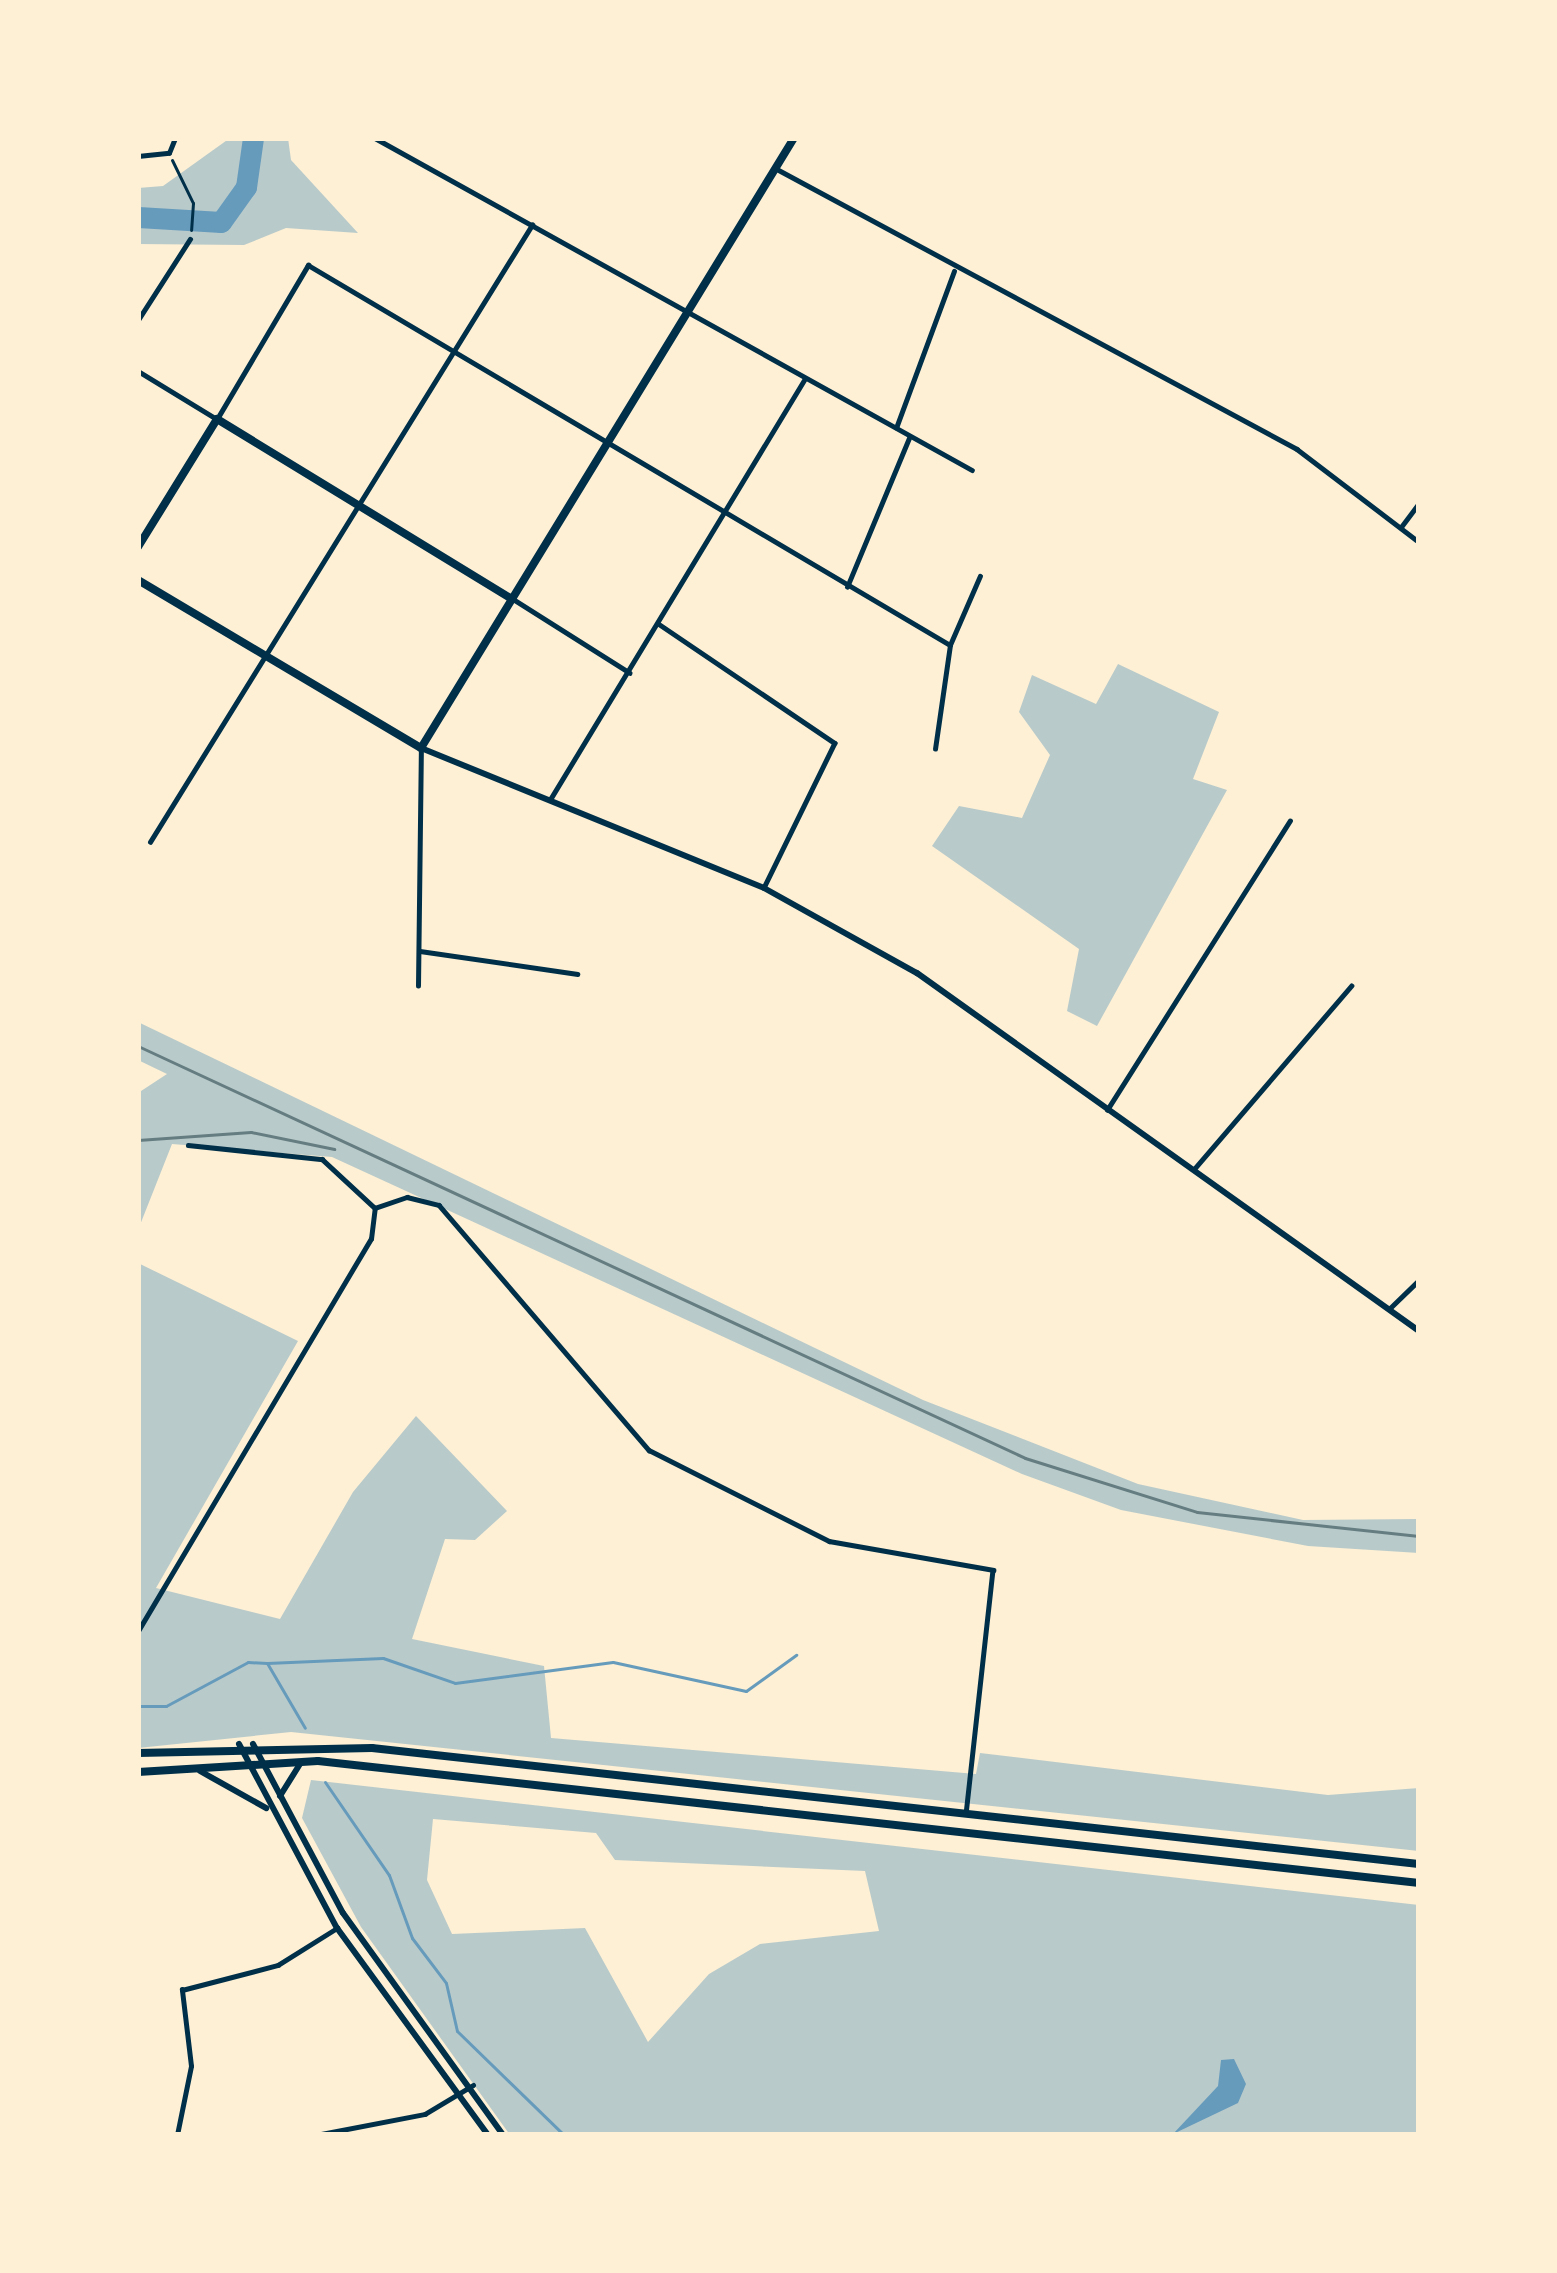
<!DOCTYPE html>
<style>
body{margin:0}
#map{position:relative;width:1557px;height:2273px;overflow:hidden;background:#fdf0d5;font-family:Georgia,serif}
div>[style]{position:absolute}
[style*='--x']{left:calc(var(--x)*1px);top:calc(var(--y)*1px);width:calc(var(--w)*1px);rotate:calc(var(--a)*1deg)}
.green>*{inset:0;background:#b9caca}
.water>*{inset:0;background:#669bbc}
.stream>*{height:3px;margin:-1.5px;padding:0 1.5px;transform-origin:1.5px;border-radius:1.5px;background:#669bbc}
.river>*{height:21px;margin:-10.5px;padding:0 10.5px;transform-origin:10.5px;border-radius:10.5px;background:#669bbc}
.path>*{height:3px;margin:-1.5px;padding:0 1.5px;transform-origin:1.5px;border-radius:1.5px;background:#003049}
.minor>*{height:4.5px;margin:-2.25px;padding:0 2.25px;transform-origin:2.25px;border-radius:2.25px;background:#003049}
.tertiary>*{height:6px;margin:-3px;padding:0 3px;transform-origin:3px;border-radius:3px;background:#003049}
.secondary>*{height:8px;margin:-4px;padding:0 4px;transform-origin:4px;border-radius:4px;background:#003049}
.primary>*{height:8px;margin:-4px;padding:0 4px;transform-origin:4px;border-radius:4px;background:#003049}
.rail>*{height:3px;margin:-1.5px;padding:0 1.5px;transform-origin:1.5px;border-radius:1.5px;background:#657d81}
span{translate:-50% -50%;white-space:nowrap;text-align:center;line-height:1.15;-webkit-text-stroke:10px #fdf0d5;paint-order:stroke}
.frame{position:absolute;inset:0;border:141px solid #fdf0d5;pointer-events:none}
</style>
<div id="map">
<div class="green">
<div style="clip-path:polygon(230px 138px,288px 138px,291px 160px,358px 233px,286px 228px,244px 245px,138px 244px,138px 188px,163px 186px)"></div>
<div style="clip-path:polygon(1118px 664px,1219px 712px,1193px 779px,1227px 790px,1097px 1026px,1067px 1011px,1079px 949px,932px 846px,959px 806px,1022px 818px,1050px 755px,1019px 712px,1032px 675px,1096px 704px)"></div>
<div style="clip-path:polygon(138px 1022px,923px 1400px,1138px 1484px,1303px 1520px,1419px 1519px,1419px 1553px,1308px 1546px,1121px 1510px,1022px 1474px,332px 1157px,172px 1144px,138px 1230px,138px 1093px,167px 1074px,138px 1060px)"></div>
<div style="clip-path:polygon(138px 1263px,298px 1341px,156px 1588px,280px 1619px,353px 1492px,416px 1416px,507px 1511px,475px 1540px,445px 1539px,412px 1639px,544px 1666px,551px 1738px,976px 1774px,980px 1753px,1328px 1795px,1419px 1788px,1419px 1851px,291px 1732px,138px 1748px)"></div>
<div style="clip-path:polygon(evenodd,311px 1780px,1419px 1905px,1419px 2135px,510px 2135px,361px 1927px,302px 1818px,311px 1780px,433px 1819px,596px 1833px,615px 1860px,865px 1871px,879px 1931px,760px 1944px,709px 1974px,648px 2042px,585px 1928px,452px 1934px,427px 1880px,433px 1819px)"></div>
</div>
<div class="water">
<div style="clip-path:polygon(1234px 2059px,1246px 2084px,1238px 2103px,1173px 2134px,1218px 2086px,1221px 2060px)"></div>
</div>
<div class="stream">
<div style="--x:267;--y:1663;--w:116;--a:-2.5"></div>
<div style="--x:383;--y:1658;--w:76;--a:19.1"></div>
<div style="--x:455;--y:1683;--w:159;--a:-7.6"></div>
<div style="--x:613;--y:1662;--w:136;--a:12.3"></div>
<div style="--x:746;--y:1691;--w:62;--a:-35.8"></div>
<div style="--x:138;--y:1706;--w:28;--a:0"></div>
<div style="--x:166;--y:1706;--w:93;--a:-28.2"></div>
<div style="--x:248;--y:1662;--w:19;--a:3"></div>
<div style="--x:267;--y:1663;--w:75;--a:59.7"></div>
<div style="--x:325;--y:1782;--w:113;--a:55.5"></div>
<div style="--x:389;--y:1875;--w:67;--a:69.9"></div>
<div style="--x:412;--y:1938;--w:56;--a:52.9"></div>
<div style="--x:446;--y:1983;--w:49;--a:77.1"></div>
<div style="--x:457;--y:2031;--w:149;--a:44.2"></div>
</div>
<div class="river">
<div style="--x:138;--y:217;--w:83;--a:3.4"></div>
<div style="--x:221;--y:222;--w:43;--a:-54.5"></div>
<div style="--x:246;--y:187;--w:49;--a:-81.9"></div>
</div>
<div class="path">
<div style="--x:172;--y:160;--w:48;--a:64"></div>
<div style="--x:193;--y:203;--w:27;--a:94"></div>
</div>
<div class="minor">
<div style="--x:375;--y:138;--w:683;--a:29.08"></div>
<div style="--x:138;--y:156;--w:31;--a:-6"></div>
<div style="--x:169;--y:153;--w:16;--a:-68"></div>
<div style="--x:775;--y:168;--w:593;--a:28.29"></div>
<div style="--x:1297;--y:449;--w:153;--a:37.3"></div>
<div style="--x:138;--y:320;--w:96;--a:-57.3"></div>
<div style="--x:138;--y:371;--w:92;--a:31.3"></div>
<div style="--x:217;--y:419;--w:179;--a:-59.4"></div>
<div style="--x:308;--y:265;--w:746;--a:30.62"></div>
<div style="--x:896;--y:428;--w:167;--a:-69.7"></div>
<div style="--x:1401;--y:527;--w:30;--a:-53"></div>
<div style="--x:847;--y:587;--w:161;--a:-67.4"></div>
<div style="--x:513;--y:599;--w:138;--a:32.3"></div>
<div style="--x:659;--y:624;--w:212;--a:34.1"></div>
<div style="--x:835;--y:743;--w:159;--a:116.1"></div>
<div style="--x:935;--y:749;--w:105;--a:-81.8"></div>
<div style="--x:950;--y:645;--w:75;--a:-66.5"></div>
<div style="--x:551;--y:798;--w:490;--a:-58.8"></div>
<div style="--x:150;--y:842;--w:726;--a:-58.24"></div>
<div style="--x:420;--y:951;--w:159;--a:8.3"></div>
<div style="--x:418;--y:986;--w:238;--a:-89.3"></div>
<div style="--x:1107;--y:1110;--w:342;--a:-57.7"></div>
<div style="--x:188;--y:1145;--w:135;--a:6"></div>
<div style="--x:322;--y:1159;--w:72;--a:42.8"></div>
<div style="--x:1195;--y:1168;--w:240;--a:-49.4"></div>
<div style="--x:1389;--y:1309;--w:42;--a:-44"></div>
<div style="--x:138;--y:1631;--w:456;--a:-59.3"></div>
<div style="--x:371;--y:1239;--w:31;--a:-83"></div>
<div style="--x:375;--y:1208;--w:34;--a:-19"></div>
<div style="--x:407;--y:1197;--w:33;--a:14"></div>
<div style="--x:439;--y:1205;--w:323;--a:49.4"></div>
<div style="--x:649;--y:1450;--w:202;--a:26.8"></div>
<div style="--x:829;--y:1541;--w:167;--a:10"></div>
<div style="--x:993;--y:1570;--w:244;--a:96.3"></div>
<div style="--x:177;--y:2135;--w:70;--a:-78.5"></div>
<div style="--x:191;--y:2066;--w:77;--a:-96.8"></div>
<div style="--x:182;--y:1990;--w:99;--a:-14.6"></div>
<div style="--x:278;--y:1965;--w:70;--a:-32.1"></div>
<div style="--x:316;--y:2135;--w:111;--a:-10.9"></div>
<div style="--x:425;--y:2114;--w:56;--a:-31.1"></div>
</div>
<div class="tertiary">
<div style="--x:421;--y:748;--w:370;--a:22.2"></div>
<div style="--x:764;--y:888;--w:175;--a:29.1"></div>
<div style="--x:917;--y:973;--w:617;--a:35.49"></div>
<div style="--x:239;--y:1744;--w:208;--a:62"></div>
<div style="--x:337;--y:1928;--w:256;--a:53.9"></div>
<div style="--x:253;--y:1744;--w:191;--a:62"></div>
<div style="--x:343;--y:1913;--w:274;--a:54.2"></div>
<div style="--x:200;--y:1771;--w:76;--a:29.3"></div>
<div style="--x:280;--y:1796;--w:38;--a:-58"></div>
</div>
<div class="secondary">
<div style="--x:138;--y:547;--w:150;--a:-58.3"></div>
<div style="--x:217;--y:419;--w:346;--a:31.4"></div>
<div style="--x:138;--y:580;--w:329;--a:30.7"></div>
<div style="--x:421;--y:748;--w:715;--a:-58.56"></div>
</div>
<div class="primary">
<div style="--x:138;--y:1753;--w:234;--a:-1.2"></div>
<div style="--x:372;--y:1748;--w:1053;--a:6.32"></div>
<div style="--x:138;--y:1772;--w:180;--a:-3.5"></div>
<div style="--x:318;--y:1761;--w:1108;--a:6.32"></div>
</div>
<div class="rail">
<div style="--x:138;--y:1046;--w:978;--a:24.91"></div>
<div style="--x:1025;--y:1458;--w:180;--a:17.4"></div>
<div style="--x:1197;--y:1512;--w:223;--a:6.2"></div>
<div style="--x:138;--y:1140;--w:113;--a:-4"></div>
<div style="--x:251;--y:1132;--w:85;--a:11.6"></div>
</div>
<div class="frame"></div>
</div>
